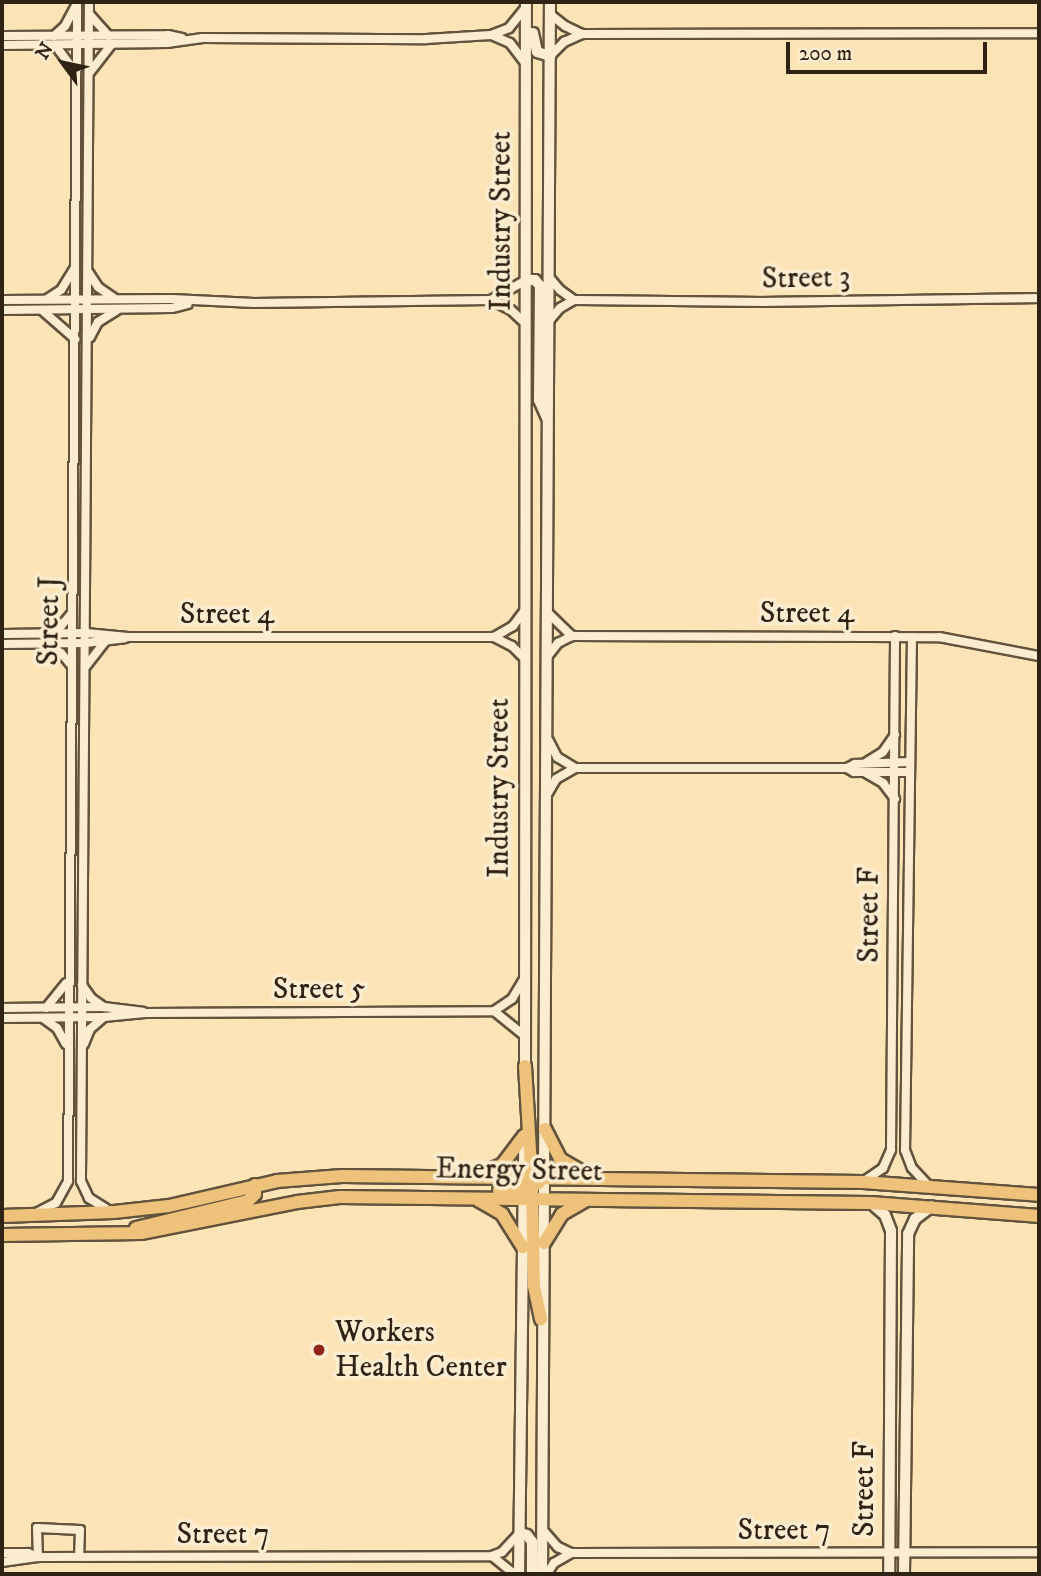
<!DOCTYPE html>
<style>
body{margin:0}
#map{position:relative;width:1041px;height:1576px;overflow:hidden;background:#fce4b6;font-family:"IM FELL DW Pica",serif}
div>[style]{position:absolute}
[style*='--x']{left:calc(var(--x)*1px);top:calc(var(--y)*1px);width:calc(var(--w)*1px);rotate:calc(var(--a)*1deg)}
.roads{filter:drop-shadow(2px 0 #62533d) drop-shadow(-2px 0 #62533d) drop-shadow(0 2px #62533d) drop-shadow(0 -2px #62533d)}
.street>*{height:8px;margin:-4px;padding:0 4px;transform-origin:4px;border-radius:4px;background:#fdedd0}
.secondary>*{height:10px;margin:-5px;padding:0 5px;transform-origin:5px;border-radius:5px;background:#fdedd0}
.primary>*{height:12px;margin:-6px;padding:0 6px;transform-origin:6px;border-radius:6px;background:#eec27b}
.dots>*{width:19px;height:19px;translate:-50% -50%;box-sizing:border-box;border:4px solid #fdedd0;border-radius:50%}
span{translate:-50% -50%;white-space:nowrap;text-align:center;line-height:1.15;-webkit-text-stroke:7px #fdedd0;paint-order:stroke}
.street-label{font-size:30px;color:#2f2315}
.poi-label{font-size:30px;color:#2f2315}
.left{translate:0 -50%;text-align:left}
.frame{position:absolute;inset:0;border:4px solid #2f2315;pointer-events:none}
.north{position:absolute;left:28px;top:28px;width:70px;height:70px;-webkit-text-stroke:5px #fdedd0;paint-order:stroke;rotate:303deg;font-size:19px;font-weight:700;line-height:28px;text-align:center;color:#2f2315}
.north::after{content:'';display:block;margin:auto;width:24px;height:32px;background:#2f2315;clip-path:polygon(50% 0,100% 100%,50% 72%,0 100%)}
.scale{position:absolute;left:786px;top:42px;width:201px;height:32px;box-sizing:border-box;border:4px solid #2f2315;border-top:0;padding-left:9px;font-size:21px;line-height:24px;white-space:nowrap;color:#2f2315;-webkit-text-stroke:5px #fdedd0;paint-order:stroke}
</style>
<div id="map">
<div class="roads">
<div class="street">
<div style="--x:89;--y:2;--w:1179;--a:90.39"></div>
<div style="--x:81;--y:1181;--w:19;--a:65"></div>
<div style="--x:89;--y:1198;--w:22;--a:32"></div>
<div style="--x:550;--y:14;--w:19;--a:39"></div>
<div style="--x:565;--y:26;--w:19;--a:25"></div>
<div style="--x:582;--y:34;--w:457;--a:-0.1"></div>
<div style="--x:90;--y:15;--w:28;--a:48"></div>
<div style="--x:2;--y:36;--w:166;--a:-0.3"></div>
<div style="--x:168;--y:35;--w:14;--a:12"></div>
<div style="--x:54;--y:36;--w:15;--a:-42"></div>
<div style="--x:65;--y:26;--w:24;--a:-62"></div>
<div style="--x:494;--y:36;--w:17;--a:24"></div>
<div style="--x:510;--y:43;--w:25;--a:53"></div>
<div style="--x:2;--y:45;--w:165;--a:-0.7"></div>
<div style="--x:167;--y:43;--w:36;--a:-8"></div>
<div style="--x:203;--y:38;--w:223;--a:0.3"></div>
<div style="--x:426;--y:39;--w:65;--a:-3.5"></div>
<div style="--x:491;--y:35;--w:19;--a:-21"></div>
<div style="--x:509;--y:28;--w:26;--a:-51"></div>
<div style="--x:55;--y:45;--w:35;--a:53"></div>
<div style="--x:550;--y:56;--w:20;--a:-45"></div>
<div style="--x:564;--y:42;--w:20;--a:-24"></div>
<div style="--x:90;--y:72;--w:36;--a:-52"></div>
<div style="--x:89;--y:273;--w:17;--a:57"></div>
<div style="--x:98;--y:287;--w:19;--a:35"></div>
<div style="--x:549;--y:277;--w:17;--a:50"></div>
<div style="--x:560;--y:290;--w:17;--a:36"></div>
<div style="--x:47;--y:299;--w:17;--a:-33"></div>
<div style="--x:61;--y:290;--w:26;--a:-58"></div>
<div style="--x:2;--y:300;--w:170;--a:-0.3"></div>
<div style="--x:172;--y:299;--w:82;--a:2.8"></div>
<div style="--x:254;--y:303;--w:237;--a:-0.7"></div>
<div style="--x:491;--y:300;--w:22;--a:27"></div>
<div style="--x:511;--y:310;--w:19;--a:43"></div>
<div style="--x:491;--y:300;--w:40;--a:-29.7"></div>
<div style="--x:2;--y:310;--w:170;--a:-0.7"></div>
<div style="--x:172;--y:308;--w:16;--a:-14"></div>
<div style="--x:43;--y:311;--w:43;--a:41.2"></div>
<div style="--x:549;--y:321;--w:17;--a:-50"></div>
<div style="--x:560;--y:308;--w:16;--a:-30"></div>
<div style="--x:574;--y:300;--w:190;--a:0.6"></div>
<div style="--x:764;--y:302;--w:275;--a:-0.8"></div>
<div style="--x:90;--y:337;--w:17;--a:-62"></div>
<div style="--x:98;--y:322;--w:22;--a:-32"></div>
<div style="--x:547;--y:612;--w:35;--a:44"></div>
<div style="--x:50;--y:633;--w:13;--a:-32"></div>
<div style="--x:61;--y:626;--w:16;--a:-50"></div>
<div style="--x:2;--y:634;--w:84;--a:-0.7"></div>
<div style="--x:86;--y:633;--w:42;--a:5.4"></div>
<div style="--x:128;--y:637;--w:366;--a:0"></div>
<div style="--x:494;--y:637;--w:22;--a:-30"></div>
<div style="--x:513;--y:626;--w:21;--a:-53"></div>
<div style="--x:494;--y:637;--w:20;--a:27"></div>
<div style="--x:512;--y:646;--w:18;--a:45"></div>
<div style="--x:912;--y:637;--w:513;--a:90.78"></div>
<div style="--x:905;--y:1150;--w:19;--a:69"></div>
<div style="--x:912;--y:1168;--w:23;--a:47"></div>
<div style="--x:2;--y:644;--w:84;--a:-0.7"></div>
<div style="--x:86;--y:643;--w:39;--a:-7"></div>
<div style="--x:47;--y:645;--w:16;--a:30"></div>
<div style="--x:61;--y:653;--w:16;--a:50"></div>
<div style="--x:547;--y:657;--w:18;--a:-52"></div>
<div style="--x:558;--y:643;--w:16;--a:-27"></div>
<div style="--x:572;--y:636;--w:367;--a:0.2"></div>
<div style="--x:939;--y:637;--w:102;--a:10.8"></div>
<div style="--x:86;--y:666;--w:31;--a:-52"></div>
<div style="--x:549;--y:741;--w:18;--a:63"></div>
<div style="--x:557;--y:757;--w:21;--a:31"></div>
<div style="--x:575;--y:768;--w:272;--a:0"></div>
<div style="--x:847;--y:768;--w:9;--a:-27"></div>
<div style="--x:855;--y:764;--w:55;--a:-2.1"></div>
<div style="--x:867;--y:762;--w:19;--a:-32"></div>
<div style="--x:883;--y:752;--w:21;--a:-55"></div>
<div style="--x:847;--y:768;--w:8;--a:30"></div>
<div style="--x:854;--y:772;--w:56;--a:0"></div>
<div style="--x:866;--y:773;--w:20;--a:30"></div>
<div style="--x:883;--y:783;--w:20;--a:53"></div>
<div style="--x:548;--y:793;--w:16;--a:-60"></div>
<div style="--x:556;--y:779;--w:22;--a:-30"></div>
<div style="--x:82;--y:985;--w:16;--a:55"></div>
<div style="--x:91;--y:998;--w:16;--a:35"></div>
<div style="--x:2;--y:1008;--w:102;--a:-0.6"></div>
<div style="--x:104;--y:1007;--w:39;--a:7"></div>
<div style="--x:46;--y:1008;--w:32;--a:-51"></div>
<div style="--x:494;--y:1011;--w:38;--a:39"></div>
<div style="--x:2;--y:1018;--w:102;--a:-0.6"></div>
<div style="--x:104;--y:1017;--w:41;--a:-5.6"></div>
<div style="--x:145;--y:1013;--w:349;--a:-0.3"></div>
<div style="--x:494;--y:1011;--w:22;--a:-34"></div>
<div style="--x:512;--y:999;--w:23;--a:-59"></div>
<div style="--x:43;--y:1018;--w:17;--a:36"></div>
<div style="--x:57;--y:1028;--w:18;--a:61"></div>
<div style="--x:84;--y:1044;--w:16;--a:-68"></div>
<div style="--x:90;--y:1029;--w:18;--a:-41"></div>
<div style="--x:864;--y:1181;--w:23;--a:-34"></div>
<div style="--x:883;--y:1168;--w:20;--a:-66"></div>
<div style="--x:891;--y:1150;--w:514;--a:-89.55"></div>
<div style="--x:38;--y:1212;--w:20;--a:-27"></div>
<div style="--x:56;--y:1203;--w:25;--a:-61"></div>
<div style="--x:68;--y:1181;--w:1179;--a:-89.56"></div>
<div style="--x:543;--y:1530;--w:23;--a:49"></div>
<div style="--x:558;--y:1547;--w:14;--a:25"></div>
<div style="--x:571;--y:1553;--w:468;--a:-0.1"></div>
<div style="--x:2;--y:1553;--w:26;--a:0"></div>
<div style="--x:28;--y:1553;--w:11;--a:22"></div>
<div style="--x:492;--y:1556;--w:28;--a:39"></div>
<div style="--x:38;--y:1557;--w:29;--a:-92"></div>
<div style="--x:37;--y:1528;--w:43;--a:2.7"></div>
<div style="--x:80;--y:1530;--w:27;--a:92"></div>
<div style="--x:2;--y:1562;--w:36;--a:-8"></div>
<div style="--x:38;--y:1557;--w:454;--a:-0.1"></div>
<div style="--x:492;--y:1556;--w:11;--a:-22"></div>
<div style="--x:502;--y:1552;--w:26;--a:-47"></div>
<div style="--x:547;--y:1574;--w:13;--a:-58"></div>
<div style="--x:554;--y:1563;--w:20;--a:-30"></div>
</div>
<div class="secondary">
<div style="--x:533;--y:33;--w:19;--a:78"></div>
<div style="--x:537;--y:52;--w:14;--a:17"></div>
<div style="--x:526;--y:280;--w:9;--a:0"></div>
<div style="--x:535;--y:280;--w:8;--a:50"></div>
<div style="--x:540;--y:286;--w:114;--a:90.5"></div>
<div style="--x:539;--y:400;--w:20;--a:66"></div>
<div style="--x:525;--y:1073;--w:1071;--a:-89.95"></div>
<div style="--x:871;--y:1203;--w:18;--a:41"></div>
<div style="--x:885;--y:1215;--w:17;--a:69"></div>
<div style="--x:891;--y:1231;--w:343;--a:90.3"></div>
<div style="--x:520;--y:1533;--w:7;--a:16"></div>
<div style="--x:527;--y:1535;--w:9;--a:54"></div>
<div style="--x:532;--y:1542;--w:32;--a:90"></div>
<div style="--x:519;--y:1574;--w:439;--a:-89.3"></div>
<div style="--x:542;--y:1574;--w:1572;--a:-89.71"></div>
<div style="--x:904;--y:1574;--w:340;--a:-89.3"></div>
<div style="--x:908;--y:1234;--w:17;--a:-65"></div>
<div style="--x:915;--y:1219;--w:21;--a:-37"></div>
</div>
<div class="primary">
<div style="--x:525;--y:1066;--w:119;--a:86.6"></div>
<div style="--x:545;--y:1129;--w:34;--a:63"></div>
<div style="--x:560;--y:1159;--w:34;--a:30"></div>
<div style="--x:478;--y:1175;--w:26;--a:-23"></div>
<div style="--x:502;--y:1165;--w:36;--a:-53"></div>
<div style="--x:499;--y:1190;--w:27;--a:-2"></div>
<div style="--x:526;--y:1189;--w:14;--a:-25"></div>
<div style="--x:532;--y:1190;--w:96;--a:88.8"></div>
<div style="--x:534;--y:1286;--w:34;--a:78"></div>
<div style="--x:478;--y:1200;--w:28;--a:30"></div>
<div style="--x:502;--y:1214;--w:39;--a:58"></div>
<div style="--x:2;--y:1216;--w:112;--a:-2"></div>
<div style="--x:114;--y:1212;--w:55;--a:-6.2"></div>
<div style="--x:169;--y:1206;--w:111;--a:-13"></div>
<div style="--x:277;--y:1181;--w:65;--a:-4.4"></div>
<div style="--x:342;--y:1176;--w:521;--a:0.66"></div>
<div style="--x:863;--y:1182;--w:176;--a:4.2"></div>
<div style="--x:136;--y:1228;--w:115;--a:-13.6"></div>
<div style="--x:248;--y:1201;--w:10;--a:-45"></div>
<div style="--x:255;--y:1194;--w:9;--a:-90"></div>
<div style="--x:2;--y:1235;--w:139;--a:-0.8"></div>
<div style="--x:141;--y:1233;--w:159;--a:-11.2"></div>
<div style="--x:297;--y:1202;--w:43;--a:-6.6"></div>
<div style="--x:340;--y:1197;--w:531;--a:0.65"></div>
<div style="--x:871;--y:1203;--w:169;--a:4.4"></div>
<div style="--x:544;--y:1243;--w:34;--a:-58"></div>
<div style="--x:562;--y:1214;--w:28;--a:-30"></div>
</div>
</div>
<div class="dots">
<div style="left:319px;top:1350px;background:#8f2418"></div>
</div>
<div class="street-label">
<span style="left:502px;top:221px;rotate:-90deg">Industry Street</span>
<span style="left:806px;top:279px;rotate:-1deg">Street 3</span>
<span style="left:807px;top:614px">Street 4</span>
<span style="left:227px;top:615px">Street 4</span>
<span style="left:50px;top:621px;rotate:-89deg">Street J</span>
<span style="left:500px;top:788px;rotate:-90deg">Industry Street</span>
<span style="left:870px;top:915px;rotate:-90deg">Street F</span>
<span style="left:319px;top:990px">Street 5</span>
<span style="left:519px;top:1171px;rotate:1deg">Energy Street</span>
<span style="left:865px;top:1489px;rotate:-90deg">Street F</span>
<span style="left:784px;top:1531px">Street 7</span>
<span style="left:223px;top:1535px">Street 7</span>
</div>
<div class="poi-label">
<span class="left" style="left:335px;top:1350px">Workers<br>Health Center</span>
</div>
<div class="frame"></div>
<div class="north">N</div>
<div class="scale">200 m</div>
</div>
